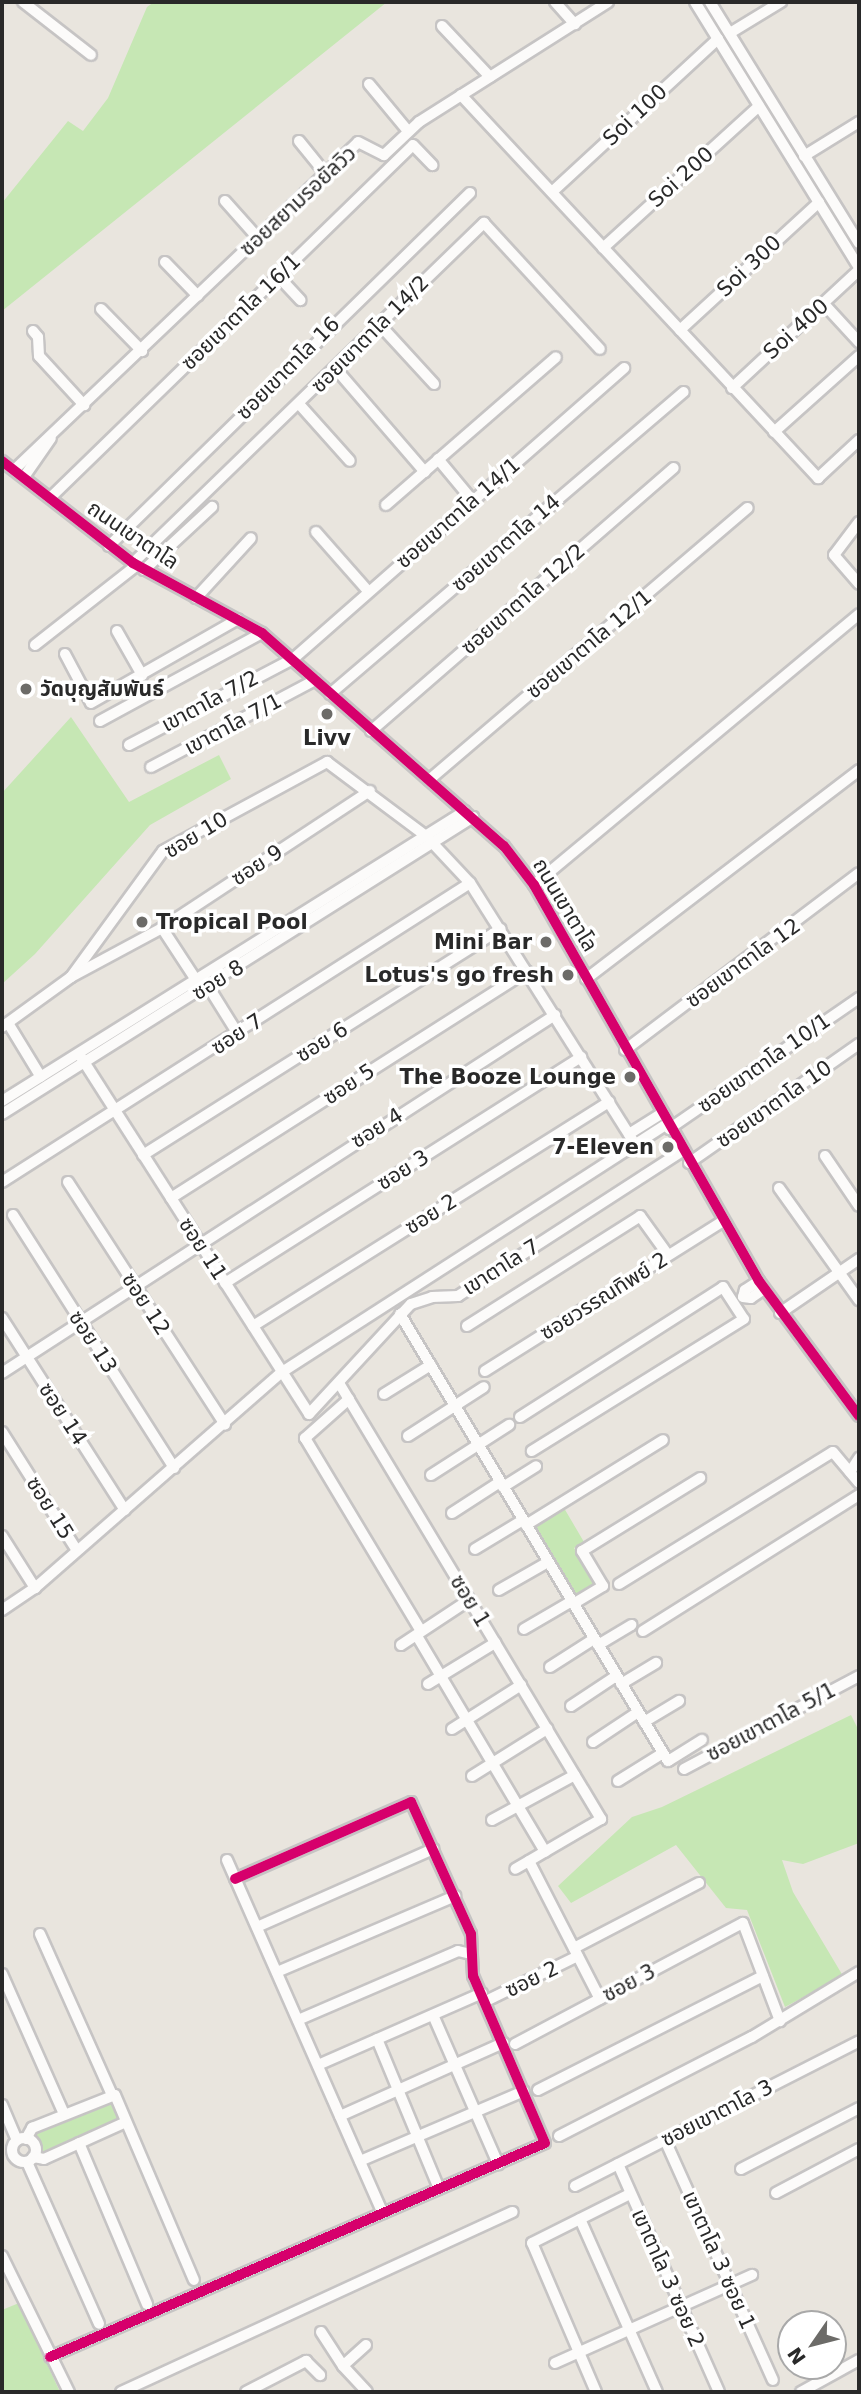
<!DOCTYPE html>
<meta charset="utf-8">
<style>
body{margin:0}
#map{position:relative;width:861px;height:2394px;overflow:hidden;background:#e9e5de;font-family:"DejaVu Sans","Noto Sans Thai",sans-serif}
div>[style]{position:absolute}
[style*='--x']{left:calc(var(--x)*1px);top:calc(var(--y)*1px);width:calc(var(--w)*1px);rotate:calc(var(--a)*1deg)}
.green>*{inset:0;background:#c6e7b4}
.roads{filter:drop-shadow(2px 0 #c6c4c4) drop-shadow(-2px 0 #c6c4c4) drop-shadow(0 2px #c6c4c4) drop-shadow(0 -2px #c6c4c4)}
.minor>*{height:10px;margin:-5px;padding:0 5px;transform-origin:5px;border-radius:5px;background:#fcfbfa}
.minor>.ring{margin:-5px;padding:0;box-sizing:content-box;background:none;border:10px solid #fcfbfa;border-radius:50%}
.cycleway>*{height:10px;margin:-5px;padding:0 5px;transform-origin:5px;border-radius:5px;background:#d6006c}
.dots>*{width:19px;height:19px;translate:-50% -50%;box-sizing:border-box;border:4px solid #fff;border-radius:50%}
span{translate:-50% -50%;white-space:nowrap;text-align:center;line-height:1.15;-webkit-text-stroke:7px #fff;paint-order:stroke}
.street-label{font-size:21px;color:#292929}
.poi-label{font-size:21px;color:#292929;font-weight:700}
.left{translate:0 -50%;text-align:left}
.right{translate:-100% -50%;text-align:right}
.frame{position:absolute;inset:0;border:4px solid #292929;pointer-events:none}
.north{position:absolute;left:777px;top:2310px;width:70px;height:70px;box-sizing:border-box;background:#fff;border:2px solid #a9a9a9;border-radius:50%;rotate:235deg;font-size:19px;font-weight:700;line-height:28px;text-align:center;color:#292929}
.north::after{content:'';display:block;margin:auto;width:24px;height:32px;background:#6c6b68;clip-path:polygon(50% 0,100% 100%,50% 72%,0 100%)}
</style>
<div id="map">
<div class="green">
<div style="clip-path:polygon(154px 2px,387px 2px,2px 311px,2px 203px,68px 121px,83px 131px,108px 98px,147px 7px)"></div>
<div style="clip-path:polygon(71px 717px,129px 802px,219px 755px,231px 779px,150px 825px,35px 954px,2px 984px,2px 793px)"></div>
<div style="clip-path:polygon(564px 1508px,584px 1542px,574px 1548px,595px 1583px,574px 1596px,533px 1526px)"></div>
<div style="clip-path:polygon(851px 1715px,859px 1731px,859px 1843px,803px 1864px,782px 1860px,793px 1892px,843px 1976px,785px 2007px,747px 1910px,726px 1908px,676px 1845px,571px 1903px,558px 1886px,632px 1817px,662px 1807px)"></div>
<div style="clip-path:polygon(111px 2099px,120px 2120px,42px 2153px,33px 2133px)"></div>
<div style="clip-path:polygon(19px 2303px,60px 2392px,2px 2392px,2px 2310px)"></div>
</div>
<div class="roads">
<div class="minor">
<div style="--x:23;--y:2;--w:86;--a:37.9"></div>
<div style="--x:555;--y:2;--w:30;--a:48"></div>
<div style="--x:695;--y:2;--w:312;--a:58.3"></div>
<div style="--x:710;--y:2;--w:283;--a:58.3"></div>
<div style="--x:442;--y:26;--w:70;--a:46.7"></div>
<div style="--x:730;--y:33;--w:60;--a:-31.3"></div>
<div style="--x:369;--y:84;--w:61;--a:50.3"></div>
<div style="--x:461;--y:95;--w:524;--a:47.01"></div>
<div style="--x:818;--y:478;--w:56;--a:-42.8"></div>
<div style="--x:299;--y:141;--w:41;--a:50.9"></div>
<div style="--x:804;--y:156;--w:65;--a:-31.7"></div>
<div style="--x:552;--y:192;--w:226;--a:-42.7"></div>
<div style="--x:225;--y:201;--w:50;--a:48.3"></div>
<div style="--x:603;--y:248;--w:211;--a:-42.3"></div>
<div style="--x:165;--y:262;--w:47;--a:45.9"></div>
<div style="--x:278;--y:276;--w:33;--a:47"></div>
<div style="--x:824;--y:304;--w:52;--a:47.4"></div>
<div style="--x:101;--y:309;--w:59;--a:45.7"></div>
<div style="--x:380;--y:325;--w:80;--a:47.5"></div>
<div style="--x:680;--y:330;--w:189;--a:-42.6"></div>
<div style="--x:33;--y:331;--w:8;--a:50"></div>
<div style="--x:38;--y:337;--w:19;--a:87"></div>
<div style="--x:39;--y:356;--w:67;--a:47.4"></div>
<div style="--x:336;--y:369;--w:136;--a:49.2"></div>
<div style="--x:732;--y:388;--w:173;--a:-42.9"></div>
<div style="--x:299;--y:404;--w:76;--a:48.2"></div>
<div style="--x:774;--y:432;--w:114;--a:-41.8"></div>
<div style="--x:438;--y:459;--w:53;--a:50.3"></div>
<div style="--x:2;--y:461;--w:166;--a:37.9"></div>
<div style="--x:133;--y:563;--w:147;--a:28.5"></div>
<div style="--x:262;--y:633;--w:322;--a:41.4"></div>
<div style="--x:504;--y:846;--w:49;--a:52.4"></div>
<div style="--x:534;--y:885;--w:455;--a:60.4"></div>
<div style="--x:759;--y:1281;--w:168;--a:53.5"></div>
<div style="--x:14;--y:470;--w:475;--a:-43.6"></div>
<div style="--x:358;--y:142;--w:29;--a:27"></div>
<div style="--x:384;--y:155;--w:48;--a:-43.3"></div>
<div style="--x:419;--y:122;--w:224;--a:-32.4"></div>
<div style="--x:24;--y:477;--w:47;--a:-55.3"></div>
<div style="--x:50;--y:498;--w:506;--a:-44.2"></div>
<div style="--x:413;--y:145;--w:28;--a:46"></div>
<div style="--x:386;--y:505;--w:225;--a:-41"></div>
<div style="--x:859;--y:522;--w:41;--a:127.1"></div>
<div style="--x:834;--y:555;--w:38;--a:49"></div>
<div style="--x:316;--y:532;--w:79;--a:48.6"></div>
<div style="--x:109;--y:546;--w:505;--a:-44.36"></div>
<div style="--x:133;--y:563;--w:489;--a:-44.1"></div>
<div style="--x:484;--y:223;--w:171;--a:47.4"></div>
<div style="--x:144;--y:570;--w:93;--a:-42.8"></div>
<div style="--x:196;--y:598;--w:81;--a:-47.5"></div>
<div style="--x:117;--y:631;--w:51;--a:60.4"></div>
<div style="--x:35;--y:645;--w:130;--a:-38.1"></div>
<div style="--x:65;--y:654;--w:55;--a:62"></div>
<div style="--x:91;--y:703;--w:169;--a:-29.7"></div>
<div style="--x:330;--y:694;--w:465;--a:-40.5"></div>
<div style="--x:100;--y:721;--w:184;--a:-28.5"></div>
<div style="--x:371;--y:731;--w:401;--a:-41"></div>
<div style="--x:129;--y:745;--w:185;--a:-27.7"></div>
<div style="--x:293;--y:659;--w:441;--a:-41.3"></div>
<div style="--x:151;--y:767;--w:186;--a:-27.9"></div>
<div style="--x:429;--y:780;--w:419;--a:-40.5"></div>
<div style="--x:534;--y:885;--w:423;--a:-39.8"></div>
<div style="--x:162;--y:928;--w:69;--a:56.8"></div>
<div style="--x:71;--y:977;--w:156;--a:-53.9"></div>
<div style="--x:163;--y:851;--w:187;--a:-28.5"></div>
<div style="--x:327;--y:762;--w:124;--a:36.8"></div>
<div style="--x:426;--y:836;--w:64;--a:46.9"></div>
<div style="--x:470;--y:883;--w:309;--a:57.7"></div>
<div style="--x:586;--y:979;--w:344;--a:-37.4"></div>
<div style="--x:208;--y:986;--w:57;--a:58"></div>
<div style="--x:8;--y:1023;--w:63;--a:58.6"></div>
<div style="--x:2;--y:1027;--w:85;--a:-35.9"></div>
<div style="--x:71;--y:977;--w:103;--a:-28.3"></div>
<div style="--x:162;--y:928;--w:249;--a:-33.4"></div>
<div style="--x:625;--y:1050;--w:293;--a:-37.1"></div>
<div style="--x:79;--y:1054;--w:427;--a:57.4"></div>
<div style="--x:309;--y:1414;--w:150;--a:-47.2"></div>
<div style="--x:411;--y:1304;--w:22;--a:-18"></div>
<div style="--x:432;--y:1297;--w:26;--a:-2"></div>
<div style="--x:458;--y:1296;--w:267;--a:-32.9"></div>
<div style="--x:2;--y:1101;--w:546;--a:-32.06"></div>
<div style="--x:2;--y:1114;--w:557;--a:-32.23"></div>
<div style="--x:669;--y:1129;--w:231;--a:-34.6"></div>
<div style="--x:629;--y:1134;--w:38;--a:-32"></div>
<div style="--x:143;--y:1155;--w:423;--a:-32.3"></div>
<div style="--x:825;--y:1156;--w:60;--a:55.8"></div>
<div style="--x:689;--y:1163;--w:208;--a:-35"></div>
<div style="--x:2;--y:1182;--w:555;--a:-32.57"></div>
<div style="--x:68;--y:1182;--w:289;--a:57.1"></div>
<div style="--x:779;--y:1188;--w:138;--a:54.5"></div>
<div style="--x:171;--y:1198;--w:422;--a:-32.5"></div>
<div style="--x:13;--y:1215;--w:300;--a:57.5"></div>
<div style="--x:759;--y:1281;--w:17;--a:147"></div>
<div style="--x:745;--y:1290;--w:7;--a:106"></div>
<div style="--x:743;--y:1297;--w:8;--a:7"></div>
<div style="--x:751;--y:1298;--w:16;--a:-35"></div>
<div style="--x:225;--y:1283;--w:422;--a:-32.4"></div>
<div style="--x:780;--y:1313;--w:96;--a:-34.4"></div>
<div style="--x:400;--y:1314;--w:521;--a:59.06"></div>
<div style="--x:668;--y:1761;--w:40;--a:-32"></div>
<div style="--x:2;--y:1318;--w:228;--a:57.4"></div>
<div style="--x:253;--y:1326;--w:421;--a:-32.2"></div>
<div style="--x:467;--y:1326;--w:205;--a:-32.4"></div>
<div style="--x:640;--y:1216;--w:48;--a:54.3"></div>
<div style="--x:485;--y:1371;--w:281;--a:-32.2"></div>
<div style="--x:2;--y:1373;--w:659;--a:-32.92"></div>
<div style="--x:339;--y:1383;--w:509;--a:59"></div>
<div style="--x:601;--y:1819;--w:99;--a:149.8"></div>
<div style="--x:384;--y:1394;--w:55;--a:-31.7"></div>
<div style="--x:349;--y:1399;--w:59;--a:138.4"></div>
<div style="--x:305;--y:1438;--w:225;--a:59"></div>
<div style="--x:520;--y:1417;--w:241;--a:-32.6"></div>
<div style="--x:723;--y:1287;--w:38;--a:57"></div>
<div style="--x:744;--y:1319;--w:250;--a:148.1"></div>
<div style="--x:2;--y:1432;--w:138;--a:57.7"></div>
<div style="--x:408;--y:1436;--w:90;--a:-32.8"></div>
<div style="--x:850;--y:1472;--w:17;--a:-57"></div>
<div style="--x:431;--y:1475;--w:93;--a:-32.7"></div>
<div style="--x:503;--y:1487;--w:39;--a:-32"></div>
<div style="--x:452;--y:1513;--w:57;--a:-32.9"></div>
<div style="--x:526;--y:1525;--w:161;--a:-31.8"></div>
<div style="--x:2;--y:1536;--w:62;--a:57.6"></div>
<div style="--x:475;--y:1549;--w:56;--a:-31.1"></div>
<div style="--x:619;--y:1584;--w:251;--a:-31.7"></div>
<div style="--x:833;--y:1452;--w:40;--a:50"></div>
<div style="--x:499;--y:1590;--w:56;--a:-29.7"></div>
<div style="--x:573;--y:1604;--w:35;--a:-31"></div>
<div style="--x:603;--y:1586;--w:41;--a:-121"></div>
<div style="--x:582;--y:1551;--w:139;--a:-31.7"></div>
<div style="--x:2;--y:1610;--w:40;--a:-34"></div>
<div style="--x:35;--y:1588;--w:328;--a:-41.2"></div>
<div style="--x:282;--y:1372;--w:458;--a:-32.8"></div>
<div style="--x:524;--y:1629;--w:56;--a:-30.3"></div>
<div style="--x:643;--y:1631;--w:255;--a:-32.2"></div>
<div style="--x:417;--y:1636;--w:251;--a:59.3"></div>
<div style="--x:401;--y:1645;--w:82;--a:-33.5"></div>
<div style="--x:598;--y:1645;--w:39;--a:-31"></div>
<div style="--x:550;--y:1667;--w:52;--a:-32.5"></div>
<div style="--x:428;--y:1684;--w:79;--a:-31.5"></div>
<div style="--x:621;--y:1684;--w:41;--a:-31"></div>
<div style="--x:571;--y:1706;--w:54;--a:-33.7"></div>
<div style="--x:644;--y:1722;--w:41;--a:-31"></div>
<div style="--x:452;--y:1729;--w:82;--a:-32.5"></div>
<div style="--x:593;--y:1742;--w:54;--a:-33.7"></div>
<div style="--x:684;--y:1769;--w:198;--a:-28"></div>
<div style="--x:472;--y:1776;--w:89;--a:-32.1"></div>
<div style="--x:618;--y:1781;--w:53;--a:-31.9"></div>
<div style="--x:492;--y:1820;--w:94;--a:-28.5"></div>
<div style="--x:227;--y:1860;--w:386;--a:66.2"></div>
<div style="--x:529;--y:1861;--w:155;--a:62.8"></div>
<div style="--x:257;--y:1927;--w:193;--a:-23.9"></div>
<div style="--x:40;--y:1934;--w:176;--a:65.9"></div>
<div style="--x:574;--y:1948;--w:141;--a:-27.5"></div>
<div style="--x:277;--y:1972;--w:194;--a:-23.1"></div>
<div style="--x:2;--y:1974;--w:153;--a:66.1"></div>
<div style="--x:486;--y:2001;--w:102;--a:-26.1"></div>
<div style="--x:433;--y:2015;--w:163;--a:66.4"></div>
<div style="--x:298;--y:2020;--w:174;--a:-23.3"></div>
<div style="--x:458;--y:1951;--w:13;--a:13"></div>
<div style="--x:377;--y:2039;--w:162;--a:67.5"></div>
<div style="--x:515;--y:2044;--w:258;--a:-28"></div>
<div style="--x:743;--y:1923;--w:105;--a:69.3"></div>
<div style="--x:318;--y:2065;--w:179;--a:-23.7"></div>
<div style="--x:538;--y:2090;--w:252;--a:-26.9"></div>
<div style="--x:2;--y:2105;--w:38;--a:67"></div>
<div style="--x:340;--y:2116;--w:179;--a:-24.1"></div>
<div style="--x:559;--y:2136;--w:217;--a:-27.2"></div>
<div style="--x:752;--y:2037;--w:125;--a:-31.3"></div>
<div class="ring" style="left:12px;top:2138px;width:14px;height:14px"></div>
<div style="--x:26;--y:2139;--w:13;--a:-61"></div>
<div style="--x:32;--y:2128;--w:89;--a:-21.7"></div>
<div style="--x:115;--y:2095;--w:201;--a:66.9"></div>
<div style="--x:665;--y:2140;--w:263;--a:65.8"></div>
<div style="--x:79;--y:2143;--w:175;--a:67.1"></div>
<div style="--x:33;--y:2157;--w:11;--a:10"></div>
<div style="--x:44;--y:2159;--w:90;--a:-24.3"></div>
<div style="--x:360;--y:2161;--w:178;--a:-23.1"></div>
<div style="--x:27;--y:2162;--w:177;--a:66"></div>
<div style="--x:618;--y:2164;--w:249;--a:66.1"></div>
<div style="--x:741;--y:2169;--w:133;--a:-27.3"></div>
<div style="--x:575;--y:2186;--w:319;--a:-27"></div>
<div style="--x:776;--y:2193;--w:94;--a:-27.9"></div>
<div style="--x:580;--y:2219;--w:189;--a:66"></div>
<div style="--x:2;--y:2256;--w:152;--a:63.8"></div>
<div style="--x:321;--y:2332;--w:40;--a:57.1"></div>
<div style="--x:366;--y:2345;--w:31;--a:138"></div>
<div style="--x:343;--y:2366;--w:35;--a:47"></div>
<div style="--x:50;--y:2357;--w:539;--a:-23.38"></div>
<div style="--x:545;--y:2143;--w:182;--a:-113.3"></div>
<div style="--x:473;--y:1976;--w:42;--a:-92.7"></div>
<div style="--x:471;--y:1934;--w:145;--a:-114.4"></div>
<div style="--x:411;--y:1802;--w:192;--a:156.4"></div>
<div style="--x:555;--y:2363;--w:216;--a:-24.1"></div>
<div style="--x:121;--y:2392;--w:431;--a:-24.7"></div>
<div style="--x:246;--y:2392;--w:68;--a:-27.3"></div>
<div style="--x:306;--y:2361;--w:20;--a:45"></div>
<div style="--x:596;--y:2392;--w:162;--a:-113.2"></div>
<div style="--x:532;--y:2243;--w:110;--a:-26.6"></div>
<div style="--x:801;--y:2392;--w:66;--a:-28.9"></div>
</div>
</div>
<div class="cycleway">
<div style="--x:2;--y:461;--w:166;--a:37.9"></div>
<div style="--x:133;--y:563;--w:147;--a:28.5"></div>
<div style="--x:262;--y:633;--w:322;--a:41.4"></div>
<div style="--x:504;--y:846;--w:49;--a:52.4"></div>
<div style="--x:534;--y:885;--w:455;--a:60.4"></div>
<div style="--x:759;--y:1281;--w:168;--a:53.5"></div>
<div style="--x:50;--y:2357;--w:539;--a:-23.38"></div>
<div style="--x:545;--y:2143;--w:182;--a:-113.3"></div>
<div style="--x:473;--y:1976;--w:42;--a:-92.7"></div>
<div style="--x:471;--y:1934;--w:145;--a:-114.4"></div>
<div style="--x:411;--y:1802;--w:192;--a:156.4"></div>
</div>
<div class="dots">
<div style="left:26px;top:689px;background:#6c6b68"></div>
<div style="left:327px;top:714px;background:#6c6b68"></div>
<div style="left:142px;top:922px;background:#6c6b68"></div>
<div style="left:546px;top:942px;background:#6c6b68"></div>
<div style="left:568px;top:975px;background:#6c6b68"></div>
<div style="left:630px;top:1077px;background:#6c6b68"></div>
<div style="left:668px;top:1147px;background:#6c6b68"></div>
</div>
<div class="street-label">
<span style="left:635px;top:115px;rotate:-43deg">Soi 100</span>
<span style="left:681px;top:177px;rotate:-42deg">Soi 200</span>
<span style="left:298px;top:201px;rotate:-43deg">ซอยสยามรอยัลวิว</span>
<span style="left:749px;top:266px;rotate:-43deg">Soi 300</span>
<span style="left:241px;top:312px;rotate:-44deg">ซอยเขาตาโล 16/1</span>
<span style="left:796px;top:329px;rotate:-42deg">Soi 400</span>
<span style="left:370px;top:334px;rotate:-45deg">ซอยเขาตาโล 14/2</span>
<span style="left:288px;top:368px;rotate:-45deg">ซอยเขาตาโล 16</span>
<span style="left:458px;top:513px;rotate:-41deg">ซอยเขาตาโล 14/1</span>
<span style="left:133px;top:535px;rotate:34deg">ถนนเขาตาโล</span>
<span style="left:506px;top:543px;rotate:-41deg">ซอยเขาตาโล 14</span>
<span style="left:523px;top:599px;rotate:-41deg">ซอยเขาตาโล 12/2</span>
<span style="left:589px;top:644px;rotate:-40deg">ซอยเขาตาโล 12/1</span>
<span style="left:210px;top:701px;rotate:-28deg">เขาตาโล 7/2</span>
<span style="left:233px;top:724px;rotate:-28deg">เขาตาโล 7/1</span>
<span style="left:196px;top:835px;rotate:-31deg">ซอย 10</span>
<span style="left:257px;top:865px;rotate:-33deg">ซอย 9</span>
<span style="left:565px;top:905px;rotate:59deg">ถนนเขาตาโล</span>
<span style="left:743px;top:963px;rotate:-36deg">ซอยเขาตาโล 12</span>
<span style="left:218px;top:980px;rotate:-32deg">ซอย 8</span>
<span style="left:237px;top:1034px;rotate:-33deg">ซอย 7</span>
<span style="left:322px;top:1042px;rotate:-32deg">ซอย 6</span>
<span style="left:764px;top:1063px;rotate:-35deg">ซอยเขาตาโล 10/1</span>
<span style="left:349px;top:1084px;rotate:-33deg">ซอย 5</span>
<span style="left:774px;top:1104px;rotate:-35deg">ซอยเขาตาโล 10</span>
<span style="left:377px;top:1128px;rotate:-32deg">ซอย 4</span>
<span style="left:403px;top:1170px;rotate:-32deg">ซอย 3</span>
<span style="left:431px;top:1214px;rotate:-32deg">ซอย 2</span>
<span style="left:203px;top:1249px;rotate:57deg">ซอย 11</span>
<span style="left:501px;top:1267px;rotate:-32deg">เขาตาโล 7</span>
<span style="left:604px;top:1296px;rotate:-32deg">ซอยวรรณทิพย์ 2</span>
<span style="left:146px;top:1304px;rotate:57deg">ซอย 12</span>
<span style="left:93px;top:1342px;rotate:57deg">ซอย 13</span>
<span style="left:63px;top:1414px;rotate:57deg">ซอย 14</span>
<span style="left:50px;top:1508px;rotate:58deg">ซอย 15</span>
<span style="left:470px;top:1601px;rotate:59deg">ซอย 1</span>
<span style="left:771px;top:1722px;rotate:-28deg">ซอยเขาตาโล 5/1</span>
<span style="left:532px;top:1979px;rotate:-26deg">ซอย 2</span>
<span style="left:629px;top:1983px;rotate:-28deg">ซอย 3</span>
<span style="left:717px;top:2113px;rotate:-27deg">ซอยเขาตาโล 3</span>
<span style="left:719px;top:2260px;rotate:66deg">เขาตาโล 3 ซอย 1</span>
<span style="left:668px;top:2278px;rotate:66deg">เขาตาโล 3 ซอย 2</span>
</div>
<div class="poi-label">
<span class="left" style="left:40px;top:689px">วัดบุญสัมพันธ์</span>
<span style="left:327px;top:738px">Livv</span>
<span class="left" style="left:156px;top:922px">Tropical Pool</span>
<span class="right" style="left:532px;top:942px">Mini Bar</span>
<span class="right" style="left:554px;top:975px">Lotus's go fresh</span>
<span class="right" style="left:616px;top:1077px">The Booze Lounge</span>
<span class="right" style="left:654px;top:1147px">7-Eleven</span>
</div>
<div class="frame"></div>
<div class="north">N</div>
</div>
